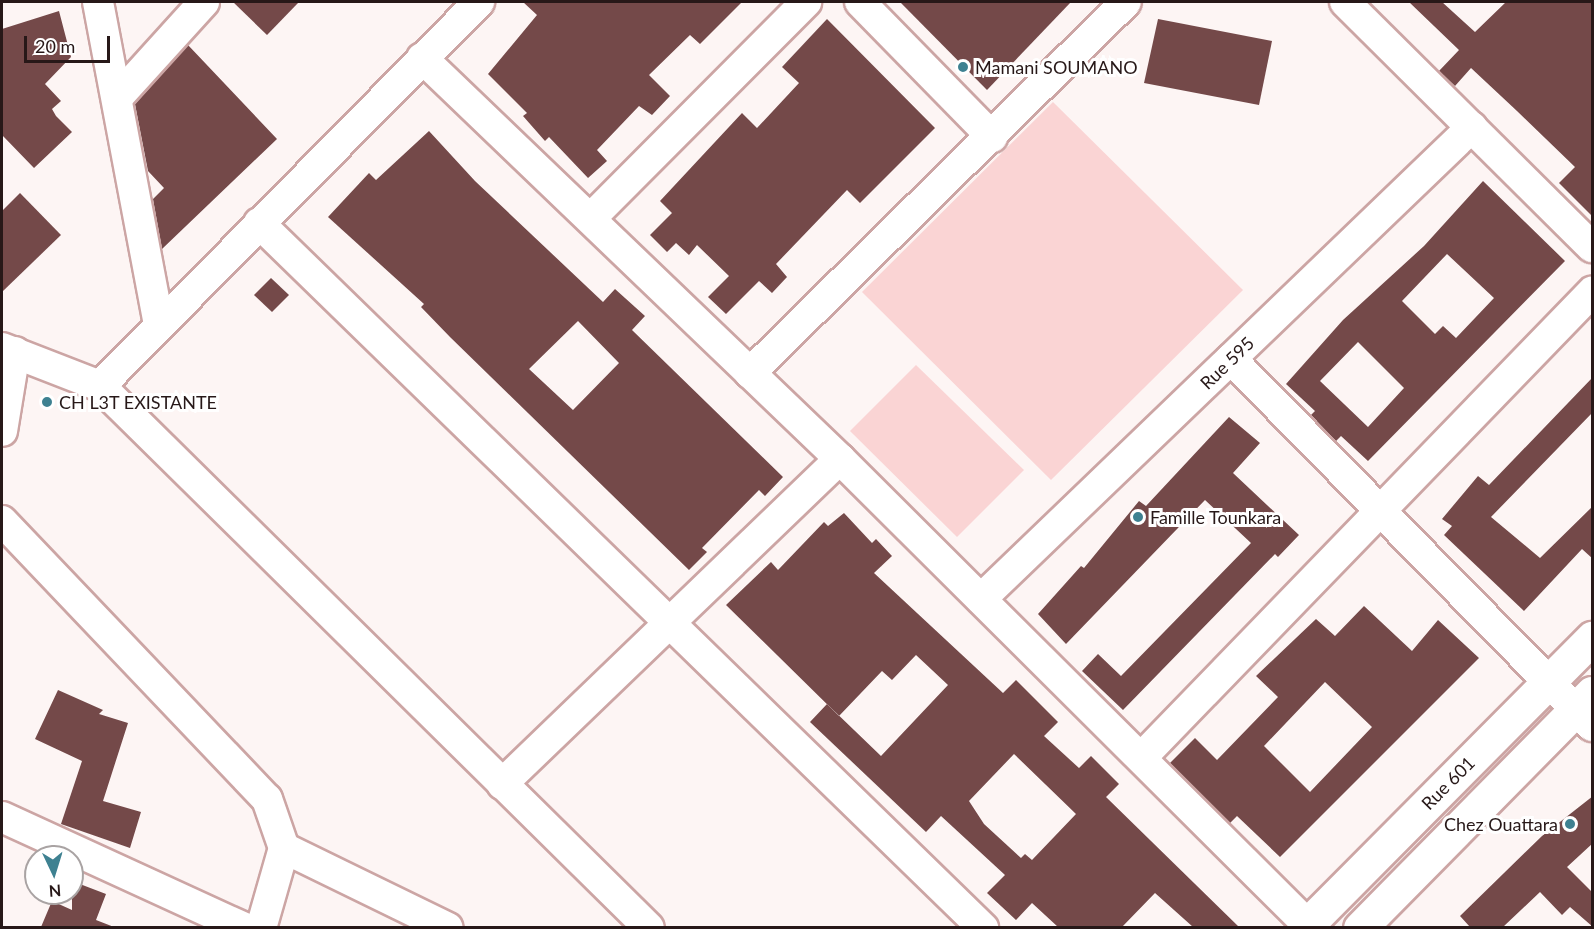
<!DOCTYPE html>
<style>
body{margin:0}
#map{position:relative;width:1594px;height:929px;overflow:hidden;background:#fdf5f4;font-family:Lato,sans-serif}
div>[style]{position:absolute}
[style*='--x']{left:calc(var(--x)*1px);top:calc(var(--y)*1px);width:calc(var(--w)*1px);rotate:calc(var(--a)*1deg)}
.green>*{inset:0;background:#fad4d4}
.building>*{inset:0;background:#744949}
.roads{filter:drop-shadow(2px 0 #cca5a4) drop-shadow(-2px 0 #cca5a4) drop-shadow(0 2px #cca5a4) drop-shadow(0 -2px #cca5a4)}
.street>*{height:30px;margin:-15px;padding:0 15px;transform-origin:15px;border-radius:15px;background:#fff}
.secondary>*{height:33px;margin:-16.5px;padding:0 16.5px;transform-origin:16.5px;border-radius:16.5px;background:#fff}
.dots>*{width:16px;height:16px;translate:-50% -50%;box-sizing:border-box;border:3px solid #fff;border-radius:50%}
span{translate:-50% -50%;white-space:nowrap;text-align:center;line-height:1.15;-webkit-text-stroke:6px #fff;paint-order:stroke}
.poi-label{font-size:18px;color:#271818}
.left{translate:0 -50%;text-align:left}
.right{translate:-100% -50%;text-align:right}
.street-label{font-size:18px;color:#271818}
.frame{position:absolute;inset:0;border:3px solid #271818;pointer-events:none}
.north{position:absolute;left:24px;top:845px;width:60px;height:60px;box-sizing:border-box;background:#fff;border:2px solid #a9a3a3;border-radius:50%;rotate:176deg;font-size:16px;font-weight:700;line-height:24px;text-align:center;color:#271818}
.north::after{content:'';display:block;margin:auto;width:21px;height:27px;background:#3e8191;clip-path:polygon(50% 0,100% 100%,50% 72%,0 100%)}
.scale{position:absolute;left:24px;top:36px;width:86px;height:27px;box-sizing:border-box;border:3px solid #271818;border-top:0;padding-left:8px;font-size:18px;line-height:21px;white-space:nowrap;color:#271818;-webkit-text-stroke:4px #fff;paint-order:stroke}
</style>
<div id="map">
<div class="green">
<div style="clip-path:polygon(1053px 102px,1243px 290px,1051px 480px,862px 292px)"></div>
<div style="clip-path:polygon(916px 365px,1024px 470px,957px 537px,850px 431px)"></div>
</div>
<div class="building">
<div style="clip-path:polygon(233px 2px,299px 2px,267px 35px)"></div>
<div style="clip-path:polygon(523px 2px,742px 2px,700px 44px,690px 35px,649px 75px,670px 96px,652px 115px,639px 106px,597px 150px,607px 161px,588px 178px,549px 137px,545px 141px,523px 116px,527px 113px,488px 74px,537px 15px)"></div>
<div style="clip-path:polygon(900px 2px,1071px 2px,987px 90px)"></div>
<div style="clip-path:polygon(1409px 2px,1442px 2px,1475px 32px,1506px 2px,1593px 2px,1593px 217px,1559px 183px,1575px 167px,1517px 111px,1471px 68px,1455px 86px,1439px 71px,1459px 50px)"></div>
<div style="clip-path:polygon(59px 11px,71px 57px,45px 84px,61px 101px,52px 109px,56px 116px,72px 132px,34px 168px,2px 135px,2px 29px)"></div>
<div style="clip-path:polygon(827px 19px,935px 128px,860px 203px,847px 190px,776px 264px,787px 277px,772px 293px,759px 281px,726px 314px,708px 297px,729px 276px,697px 245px,689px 255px,676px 243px,667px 252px,650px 235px,672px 213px,660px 201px,742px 113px,757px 128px,799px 83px,782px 67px)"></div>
<div style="clip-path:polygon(1158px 19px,1272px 41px,1259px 105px,1144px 83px)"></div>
<div style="clip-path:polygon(188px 45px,277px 139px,162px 249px,153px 199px,164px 188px,148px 171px,135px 104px)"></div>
<div style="clip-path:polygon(evenodd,429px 131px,475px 181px,603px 302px,615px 289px,645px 316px,632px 330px,783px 477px,765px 496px,759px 490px,702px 548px,707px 552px,689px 570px,450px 337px,421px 307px,424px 304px,328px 217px,369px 173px,376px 180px,429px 131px,578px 321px,619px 363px,573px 410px,529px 369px,578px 321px)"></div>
<div style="clip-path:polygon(evenodd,1483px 181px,1565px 261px,1368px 461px,1341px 436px,1336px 441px,1311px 415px,1315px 411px,1286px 384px,1343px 320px,1424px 246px,1483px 181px,1447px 254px,1494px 298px,1456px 338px,1443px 326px,1435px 334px,1402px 301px,1447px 254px,1483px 181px,1358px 342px,1404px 388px,1368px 427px,1320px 381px,1358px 342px)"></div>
<div style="clip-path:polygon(20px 193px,61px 235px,2px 292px,2px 211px)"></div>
<div style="clip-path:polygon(271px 278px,289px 295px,272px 312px,254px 295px)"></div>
<div style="clip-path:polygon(1593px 377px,1593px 412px,1491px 517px,1540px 558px,1593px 506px,1593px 559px,1582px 549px,1524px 611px,1444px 535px,1452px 526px,1442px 519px,1478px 476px,1489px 485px)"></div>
<div style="clip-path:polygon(1229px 417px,1260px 443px,1233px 473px,1299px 535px,1278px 557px,1275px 554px,1123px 710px,1082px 671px,1098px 654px,1121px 676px,1251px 543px,1205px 500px,1066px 644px,1038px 614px,1081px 566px,1084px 568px,1139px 501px,1146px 506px)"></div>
<div style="clip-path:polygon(evenodd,844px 513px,872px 543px,876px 539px,892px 556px,874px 573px,1003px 693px,1016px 680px,1058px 722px,1044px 736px,1079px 768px,1091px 756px,1119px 784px,1106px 797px,1239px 927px,1193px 927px,1155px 893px,1122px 927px,1058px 927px,1032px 903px,1016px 920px,987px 893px,1005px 875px,941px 816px,926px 832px,810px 722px,827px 704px,881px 756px,948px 685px,916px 655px,892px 680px,882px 671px,839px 716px,726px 605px,771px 562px,778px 570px,824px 522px,828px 526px,844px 513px,1014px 754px,1076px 814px,1032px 860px,1025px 854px,1021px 858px,984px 824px,969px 801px,1014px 754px)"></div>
<div style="clip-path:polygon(evenodd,1364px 606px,1412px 651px,1438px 620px,1479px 658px,1280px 857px,1237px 816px,1230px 823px,1170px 763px,1195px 738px,1217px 760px,1278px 697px,1256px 676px,1316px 619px,1335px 636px,1364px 606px,1325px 682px,1372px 727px,1310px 792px,1264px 746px,1325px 682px)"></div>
<div style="clip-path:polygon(58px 690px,103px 710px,99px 714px,128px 723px,103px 801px,141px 812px,130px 848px,61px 824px,82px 761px,35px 739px)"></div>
<div style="clip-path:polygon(1593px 796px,1593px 843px,1567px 867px,1593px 893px,1593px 927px,1570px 907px,1562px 915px,1540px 892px,1503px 927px,1470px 927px,1460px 916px,1542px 836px)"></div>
<div style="clip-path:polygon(72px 881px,106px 894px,96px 920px,114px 927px,41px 927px,52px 901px,72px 910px)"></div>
</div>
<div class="roads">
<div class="street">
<div style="--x:98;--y:2;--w:328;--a:79.3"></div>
<div style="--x:860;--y:2;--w:189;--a:45.6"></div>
<div style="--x:1345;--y:2;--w:348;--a:44.8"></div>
<div style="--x:422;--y:58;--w:579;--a:43.81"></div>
<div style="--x:840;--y:459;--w:665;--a:44.88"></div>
<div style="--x:118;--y:97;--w:128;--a:-47.8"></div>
<div style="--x:591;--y:218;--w:305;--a:-45.1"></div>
<div style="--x:259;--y:223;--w:1011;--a:44.24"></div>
<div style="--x:2;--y:348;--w:105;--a:21.2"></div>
<div style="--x:100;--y:386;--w:771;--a:44.63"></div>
<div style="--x:1231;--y:359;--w:515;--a:45.47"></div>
<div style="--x:750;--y:373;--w:528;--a:-44.62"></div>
<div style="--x:100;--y:386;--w:540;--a:-45.38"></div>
<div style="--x:2;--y:431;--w:80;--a:-80.7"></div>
<div style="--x:2;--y:521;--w:384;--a:46.4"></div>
<div style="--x:267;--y:799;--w:52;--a:70.9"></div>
<div style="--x:284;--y:848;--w:83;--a:106"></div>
<div style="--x:981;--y:599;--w:681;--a:-43.87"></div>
<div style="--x:1141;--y:758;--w:649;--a:-45.94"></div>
<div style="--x:502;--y:784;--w:469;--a:-43.9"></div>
<div style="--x:2;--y:817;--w:266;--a:24.6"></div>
<div style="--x:284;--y:848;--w:182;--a:26"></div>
</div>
<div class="secondary">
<div style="--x:1304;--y:928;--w:409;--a:-45.2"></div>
<div style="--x:1360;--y:928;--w:330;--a:-45.4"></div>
</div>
</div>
<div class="dots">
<div style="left:963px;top:67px;background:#3e8191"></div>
<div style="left:47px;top:402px;background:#3e8191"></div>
<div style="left:1138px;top:517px;background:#3e8191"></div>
<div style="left:1570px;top:824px;background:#3e8191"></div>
</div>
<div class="poi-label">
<span class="left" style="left:975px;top:67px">Mamani SOUMANO</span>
<span class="left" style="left:59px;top:402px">CH L3T EXISTANTE</span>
<span class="left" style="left:1150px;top:517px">Famille Tounkara</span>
<span class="right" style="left:1558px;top:824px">Chez Ouattara</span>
</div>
<div class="street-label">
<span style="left:1227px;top:363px;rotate:-44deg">Rue 595</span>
<span style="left:1448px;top:783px;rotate:-45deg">Rue 601</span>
</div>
<div class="frame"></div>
<div class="north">N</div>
<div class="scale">20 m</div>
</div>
